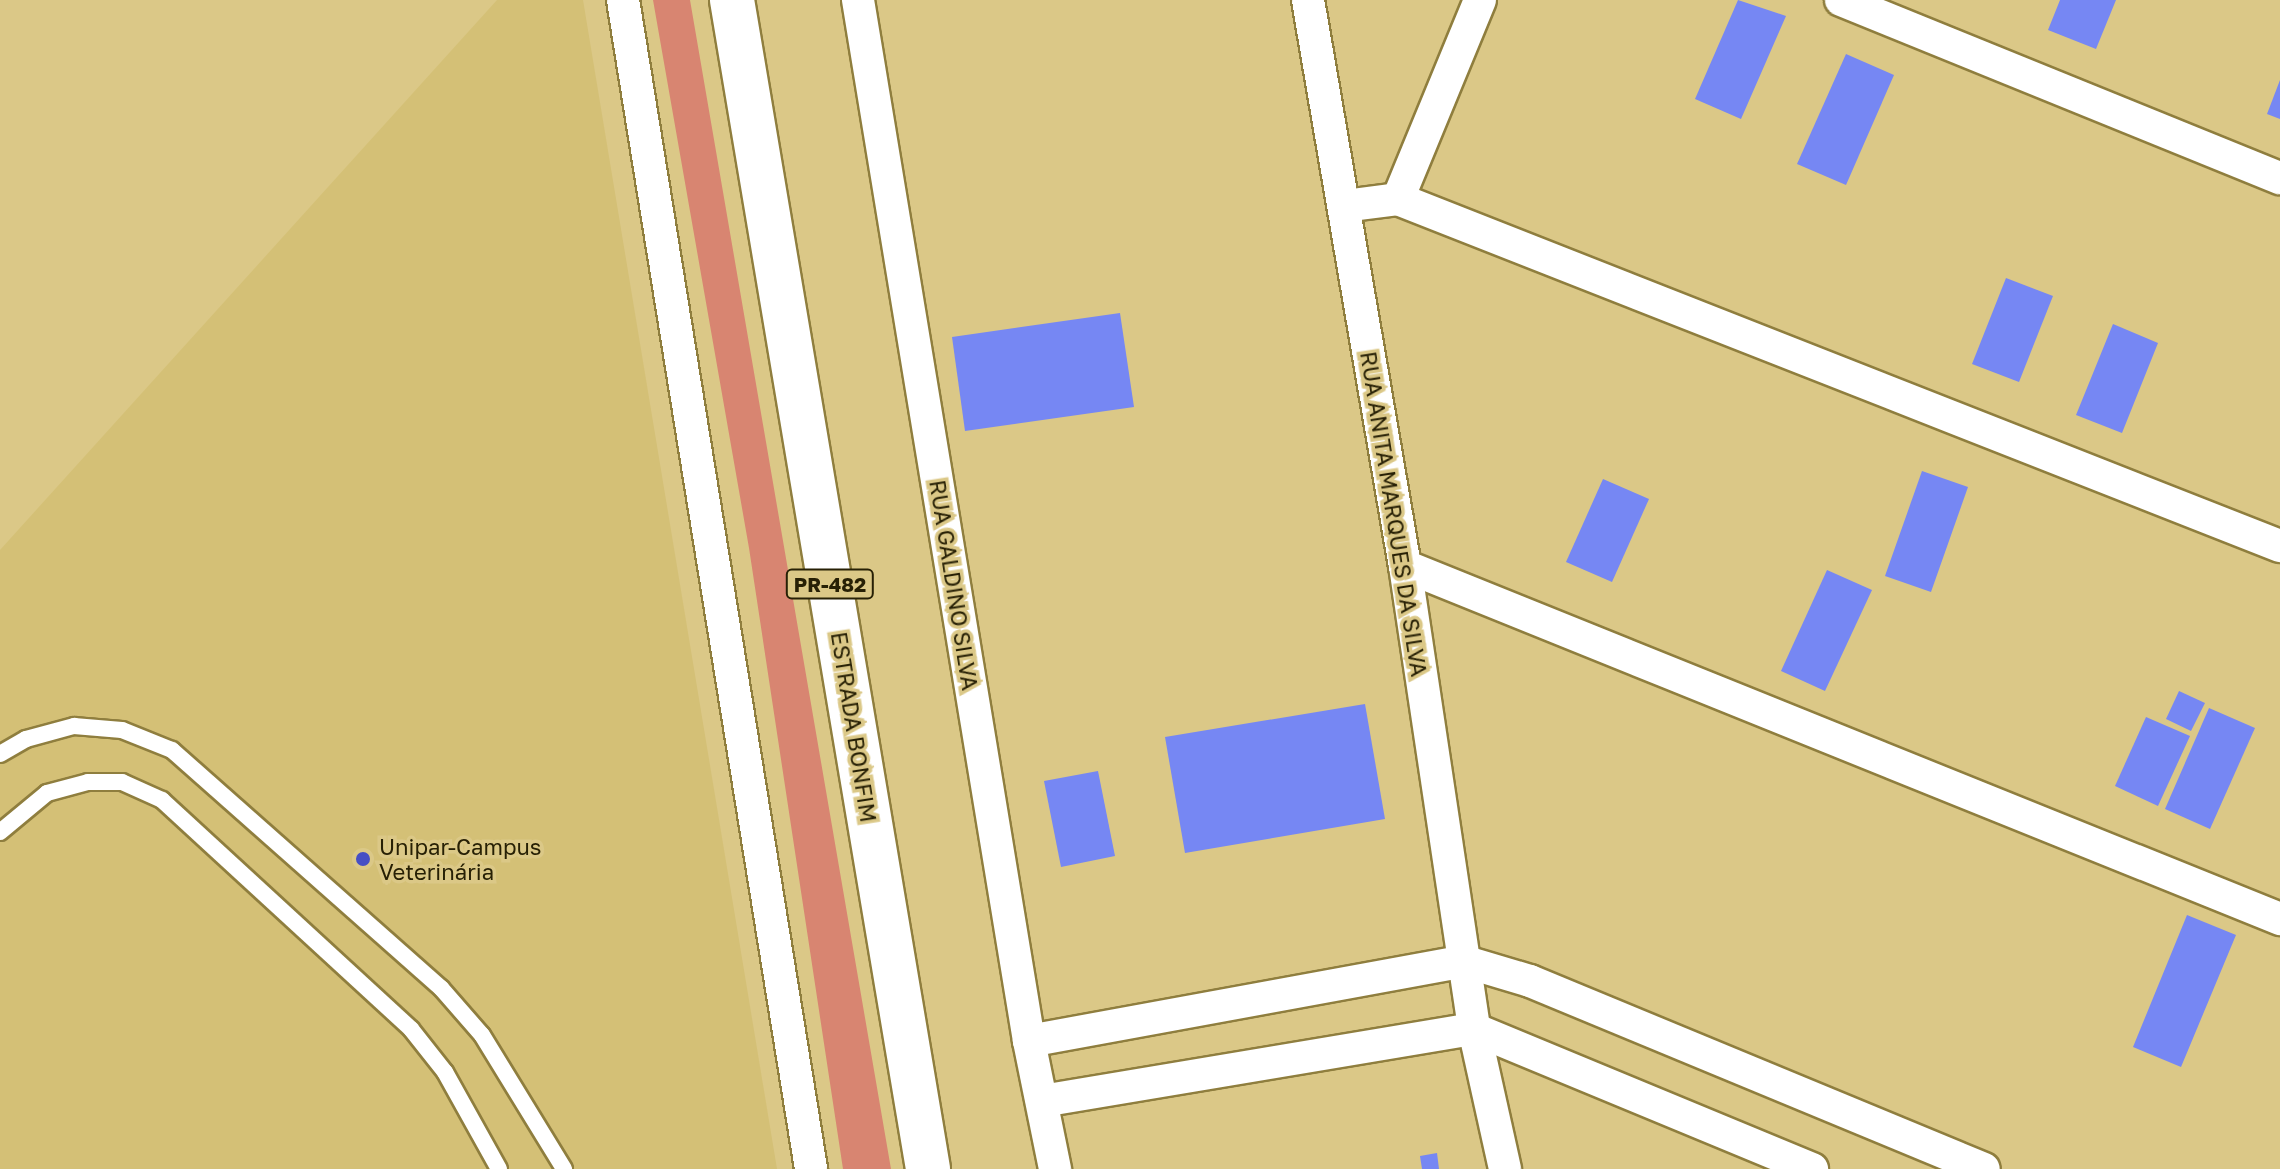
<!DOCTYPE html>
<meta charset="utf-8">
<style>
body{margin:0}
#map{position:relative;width:2280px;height:1169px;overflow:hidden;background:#dbc887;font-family:"Golos Text",sans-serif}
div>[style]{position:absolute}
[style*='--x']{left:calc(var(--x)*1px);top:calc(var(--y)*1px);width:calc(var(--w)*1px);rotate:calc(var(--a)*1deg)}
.built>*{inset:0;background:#d4c076}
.green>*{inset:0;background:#d88571}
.building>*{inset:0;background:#7687f3}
.roads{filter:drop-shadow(2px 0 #8f7e3e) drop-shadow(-2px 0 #8f7e3e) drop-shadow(0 2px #8f7e3e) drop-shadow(0 -2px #8f7e3e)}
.service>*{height:16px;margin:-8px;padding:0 8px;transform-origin:8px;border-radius:8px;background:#fff}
.minor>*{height:32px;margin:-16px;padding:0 16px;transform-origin:16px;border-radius:16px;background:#fff}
.primary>*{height:44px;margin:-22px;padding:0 22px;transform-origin:22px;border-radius:22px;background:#fff}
.dots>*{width:22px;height:22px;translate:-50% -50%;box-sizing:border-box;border:4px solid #dbc887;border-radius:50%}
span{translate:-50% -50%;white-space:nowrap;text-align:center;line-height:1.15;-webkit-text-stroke:7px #dbc887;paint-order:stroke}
.shield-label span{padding:2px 6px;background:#dbc887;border:2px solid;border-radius:6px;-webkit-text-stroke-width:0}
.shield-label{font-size:20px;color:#272005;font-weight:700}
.street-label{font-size:22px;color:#272005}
.poi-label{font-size:22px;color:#272005}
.left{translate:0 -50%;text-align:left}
</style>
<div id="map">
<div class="built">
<div style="clip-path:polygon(497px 0,583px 0,777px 1169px,0 1169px,0 550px)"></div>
</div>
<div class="green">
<div style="clip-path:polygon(653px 0,690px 0,891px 1169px,843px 1169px,749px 548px)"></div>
</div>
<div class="building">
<div style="clip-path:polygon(1738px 0,1786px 16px,1741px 119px,1695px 99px)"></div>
<div style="clip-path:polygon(2060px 0,2116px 0,2096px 49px,2048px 30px)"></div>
<div style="clip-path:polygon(1846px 54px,1894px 75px,1846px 185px,1797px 164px)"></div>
<div style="clip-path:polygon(2280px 80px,2280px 119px,2267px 114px)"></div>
<div style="clip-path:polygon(2006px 278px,2053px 296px,2019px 382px,1972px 364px)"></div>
<div style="clip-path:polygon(1120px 313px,1134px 407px,965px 431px,952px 337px)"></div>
<div style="clip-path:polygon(2113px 324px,2158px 343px,2122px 433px,2076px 415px)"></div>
<div style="clip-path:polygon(1922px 471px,1968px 487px,1931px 592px,1885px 576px)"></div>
<div style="clip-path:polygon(1603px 479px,1649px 499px,1612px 582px,1566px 562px)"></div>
<div style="clip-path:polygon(1827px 570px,1872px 590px,1825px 691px,1781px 671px)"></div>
<div style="clip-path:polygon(2179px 691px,2205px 703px,2191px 731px,2166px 719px)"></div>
<div style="clip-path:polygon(1365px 704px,1385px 819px,1185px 853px,1165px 737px)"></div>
<div style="clip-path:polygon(2209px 708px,2255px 728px,2210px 829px,2165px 809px)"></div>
<div style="clip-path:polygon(2146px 717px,2190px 736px,2158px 806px,2115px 786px)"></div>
<div style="clip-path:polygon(1098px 771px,1115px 856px,1061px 867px,1044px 781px)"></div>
<div style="clip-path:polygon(2187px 915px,2236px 935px,2181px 1067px,2133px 1047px)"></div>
<div style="clip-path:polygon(1437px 1153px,1439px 1169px,1422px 1169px,1420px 1156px)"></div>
</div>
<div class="roads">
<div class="service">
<div style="--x:0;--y:754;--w:30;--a:-30"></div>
<div style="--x:26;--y:739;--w:50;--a:-15.2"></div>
<div style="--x:74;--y:726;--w:48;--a:4.8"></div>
<div style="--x:122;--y:730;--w:54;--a:21.8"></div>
<div style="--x:172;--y:750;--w:359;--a:41.5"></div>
<div style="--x:441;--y:988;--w:62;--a:48.9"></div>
<div style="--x:482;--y:1035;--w:157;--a:58.5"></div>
<div style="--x:0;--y:832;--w:61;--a:-39.7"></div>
<div style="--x:47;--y:793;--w:42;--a:-15"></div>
<div style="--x:88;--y:782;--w:34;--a:0"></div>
<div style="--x:122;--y:782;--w:44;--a:24.2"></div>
<div style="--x:162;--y:800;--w:338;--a:42.6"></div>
<div style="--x:411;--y:1029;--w:55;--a:51.7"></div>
<div style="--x:445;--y:1072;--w:111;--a:60.9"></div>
</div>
<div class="minor">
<div style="--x:623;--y:0;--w:1184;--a:80.86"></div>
<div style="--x:858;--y:0;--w:1055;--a:80.67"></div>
<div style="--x:1029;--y:1041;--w:131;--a:78.5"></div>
<div style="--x:1308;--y:0;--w:574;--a:80.28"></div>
<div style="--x:1405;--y:566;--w:468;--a:81.5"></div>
<div style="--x:1474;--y:1029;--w:143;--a:77.5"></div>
<div style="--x:1841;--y:0;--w:474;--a:22.1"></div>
<div style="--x:1398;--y:199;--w:948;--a:21.48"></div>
<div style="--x:1344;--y:206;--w:54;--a:-7.4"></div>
<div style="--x:1398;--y:199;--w:215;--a:-67.6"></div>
<div style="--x:1405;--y:566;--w:944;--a:21.97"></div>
<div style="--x:1029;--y:1041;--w:441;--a:-10.4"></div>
<div style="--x:1463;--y:961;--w:70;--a:16.6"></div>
<div style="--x:1530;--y:981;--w:491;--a:22.5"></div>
<div style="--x:1042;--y:1101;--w:438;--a:-9.5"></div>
<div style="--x:1474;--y:1029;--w:366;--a:22.5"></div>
</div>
<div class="primary">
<div style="--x:732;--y:0;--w:1185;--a:80.48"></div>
</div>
</div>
<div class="dots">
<div style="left:363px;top:859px;background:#464fc4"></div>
</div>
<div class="shield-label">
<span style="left:830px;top:584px">PR-482</span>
</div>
<div class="street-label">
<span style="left:1394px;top:514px;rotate:81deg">RUA ANITA MARQUES DA SILVA</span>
<span style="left:954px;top:585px;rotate:81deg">RUA GALDINO SILVA</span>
<span style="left:854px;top:727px;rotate:81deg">ESTRADA BONFIM</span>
</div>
<div class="poi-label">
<span class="left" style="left:379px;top:859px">Unipar-Campus<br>Veterinária</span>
</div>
</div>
